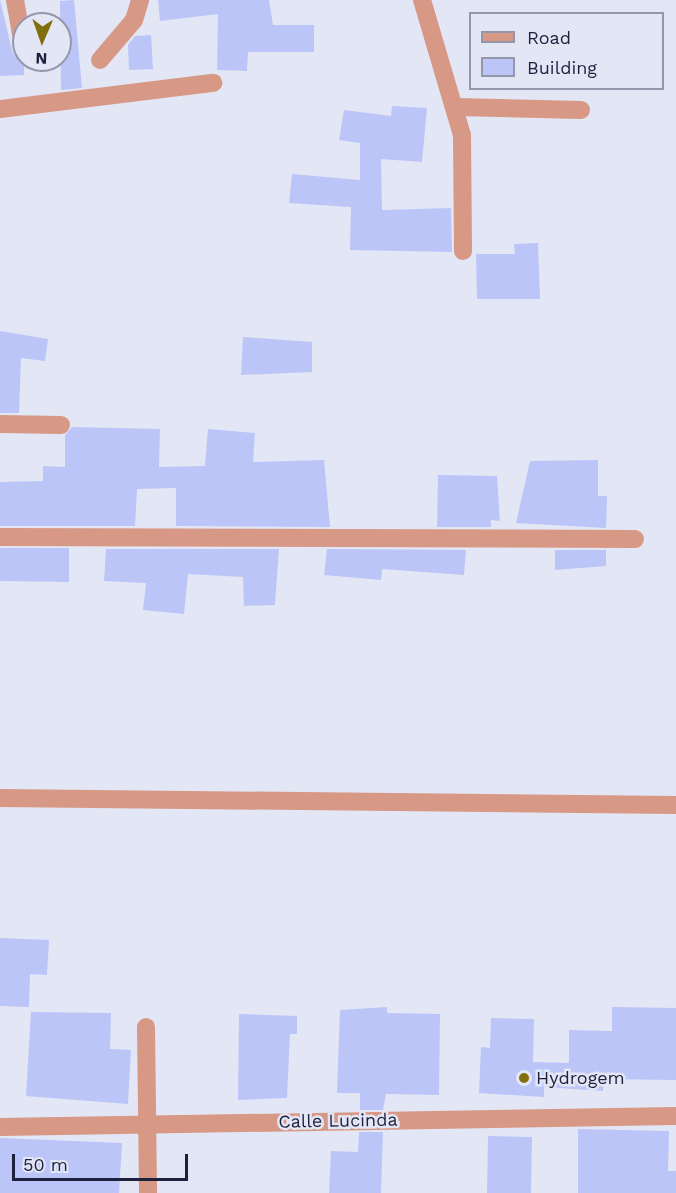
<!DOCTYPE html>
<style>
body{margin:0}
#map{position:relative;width:676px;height:1193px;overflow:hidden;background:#e3e6f5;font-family:"Work Sans",sans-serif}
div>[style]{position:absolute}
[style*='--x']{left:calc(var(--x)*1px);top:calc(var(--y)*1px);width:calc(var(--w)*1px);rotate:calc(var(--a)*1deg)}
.building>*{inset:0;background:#bcc5f8}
.street>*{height:18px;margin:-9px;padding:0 9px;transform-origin:9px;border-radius:9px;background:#d79885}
.dots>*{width:16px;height:16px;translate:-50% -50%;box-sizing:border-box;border:3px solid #e3e6f5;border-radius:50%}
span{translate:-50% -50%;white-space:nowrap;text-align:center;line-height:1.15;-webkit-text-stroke:5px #e3e6f5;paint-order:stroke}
.poi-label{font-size:18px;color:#1e213d}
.left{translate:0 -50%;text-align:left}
.street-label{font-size:18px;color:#1e213d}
.legend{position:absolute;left:469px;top:12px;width:195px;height:78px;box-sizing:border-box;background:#e3e6f5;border:2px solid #9497ab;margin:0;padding:8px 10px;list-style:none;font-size:18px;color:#1e213d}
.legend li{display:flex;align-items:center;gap:12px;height:30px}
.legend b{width:30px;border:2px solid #9497ab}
.north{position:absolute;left:12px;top:12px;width:60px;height:60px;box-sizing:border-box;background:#e3e6f5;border:2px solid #9497ab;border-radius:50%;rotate:182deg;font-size:16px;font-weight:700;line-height:24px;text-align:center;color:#1e213d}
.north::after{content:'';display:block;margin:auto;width:21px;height:27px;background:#816e0c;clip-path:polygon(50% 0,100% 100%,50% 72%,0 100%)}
.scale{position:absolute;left:12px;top:1154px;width:176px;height:27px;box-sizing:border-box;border:3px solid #1e213d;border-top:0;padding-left:8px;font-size:18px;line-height:21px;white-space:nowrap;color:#1e213d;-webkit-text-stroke:4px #e3e6f5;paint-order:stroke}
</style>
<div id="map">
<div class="building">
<div style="clip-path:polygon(0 0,13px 54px,24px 62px,24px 75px,0 76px)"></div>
<div style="clip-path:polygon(74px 0,82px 88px,61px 90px,60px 1px)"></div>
<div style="clip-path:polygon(158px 0,269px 0,273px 25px,314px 25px,314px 52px,248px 52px,247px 71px,217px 70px,218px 14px,160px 21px)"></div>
<div style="clip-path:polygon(151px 35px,153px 69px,129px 70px,128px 45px,135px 36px)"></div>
<div style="clip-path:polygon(392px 106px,427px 108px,422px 162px,381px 159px,382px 210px,451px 208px,452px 252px,350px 250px,351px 207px,289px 203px,292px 174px,360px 180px,360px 143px,339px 140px,344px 110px,391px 116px)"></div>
<div style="clip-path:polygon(538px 243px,540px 299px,477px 299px,476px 254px,515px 254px,514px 244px)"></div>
<div style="clip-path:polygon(0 331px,48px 339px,45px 361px,21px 358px,19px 413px,0 413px)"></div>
<div style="clip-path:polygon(243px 337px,312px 342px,312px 372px,241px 375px)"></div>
<div style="clip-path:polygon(72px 427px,160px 429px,159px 467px,205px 466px,208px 429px,255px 433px,253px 462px,324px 460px,330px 527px,176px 526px,176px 488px,137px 489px,135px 526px,0 526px,0 482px,43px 481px,43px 466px,65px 467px,65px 435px)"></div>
<div style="clip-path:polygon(598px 460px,598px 496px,607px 496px,606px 528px,516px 523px,530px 461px)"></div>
<div style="clip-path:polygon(438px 475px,497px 476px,500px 521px,491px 520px,491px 527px,437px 527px)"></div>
<div style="clip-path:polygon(0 548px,69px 548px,69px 582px,0 581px)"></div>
<div style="clip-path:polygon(106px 549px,279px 549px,275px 605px,244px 606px,243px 577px,188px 574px,184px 614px,143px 610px,146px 583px,104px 581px)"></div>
<div style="clip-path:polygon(327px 549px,466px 550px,464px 575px,382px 569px,381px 580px,324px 575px)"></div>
<div style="clip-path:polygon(555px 550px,606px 550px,606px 566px,555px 570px)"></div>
<div style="clip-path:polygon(0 938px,49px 940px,47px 975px,30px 974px,29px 1007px,0 1006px)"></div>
<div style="clip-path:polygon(387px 1007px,387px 1013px,440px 1014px,439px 1095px,386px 1094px,383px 1110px,360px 1110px,360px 1093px,337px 1093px,340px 1010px)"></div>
<div style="clip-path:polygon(612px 1007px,676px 1008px,676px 1080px,604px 1079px,603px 1091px,544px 1087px,544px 1097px,479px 1093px,481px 1047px,490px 1048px,491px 1018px,534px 1019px,533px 1062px,569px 1063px,569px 1030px,612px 1031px)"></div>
<div style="clip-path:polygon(31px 1012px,111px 1013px,110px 1049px,131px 1050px,128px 1104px,26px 1096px)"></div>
<div style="clip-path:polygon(239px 1014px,297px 1016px,297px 1034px,290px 1034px,287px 1098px,238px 1100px)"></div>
<div style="clip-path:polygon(578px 1129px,669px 1131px,668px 1171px,676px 1171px,676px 1193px,578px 1193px)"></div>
<div style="clip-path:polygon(359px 1132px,383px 1132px,381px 1193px,329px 1193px,331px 1151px,358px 1152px)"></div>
<div style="clip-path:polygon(488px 1136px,532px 1137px,531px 1193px,487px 1193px)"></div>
<div style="clip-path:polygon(0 1138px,122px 1143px,119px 1193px,0 1193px)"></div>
</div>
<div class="street">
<div style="--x:15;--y:0;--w:52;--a:80"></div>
<div style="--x:422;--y:0;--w:141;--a:73.5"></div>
<div style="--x:462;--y:135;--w:116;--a:89.5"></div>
<div style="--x:100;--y:60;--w:52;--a:-49.6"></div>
<div style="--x:134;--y:20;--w:21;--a:-73"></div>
<div style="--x:456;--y:107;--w:125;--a:1.4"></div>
<div style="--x:0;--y:109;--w:215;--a:-7"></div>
<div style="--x:0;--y:424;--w:61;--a:0.9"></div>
<div style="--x:0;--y:537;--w:635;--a:0.18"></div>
<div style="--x:0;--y:798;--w:676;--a:0.59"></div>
<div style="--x:146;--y:1027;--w:166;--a:89.3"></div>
<div style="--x:0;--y:1127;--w:676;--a:-0.93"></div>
</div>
<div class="dots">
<div style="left:524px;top:1078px;background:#816e0c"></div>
</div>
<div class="poi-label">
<span class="left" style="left:536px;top:1078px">Hydrogem</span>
</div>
<div class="street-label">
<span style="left:338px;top:1121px;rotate:-1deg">Calle Lucinda</span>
</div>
<ul class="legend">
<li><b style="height:8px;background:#d79885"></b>Road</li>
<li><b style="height:16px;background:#bcc5f8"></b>Building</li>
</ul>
<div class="north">N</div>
<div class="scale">50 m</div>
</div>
